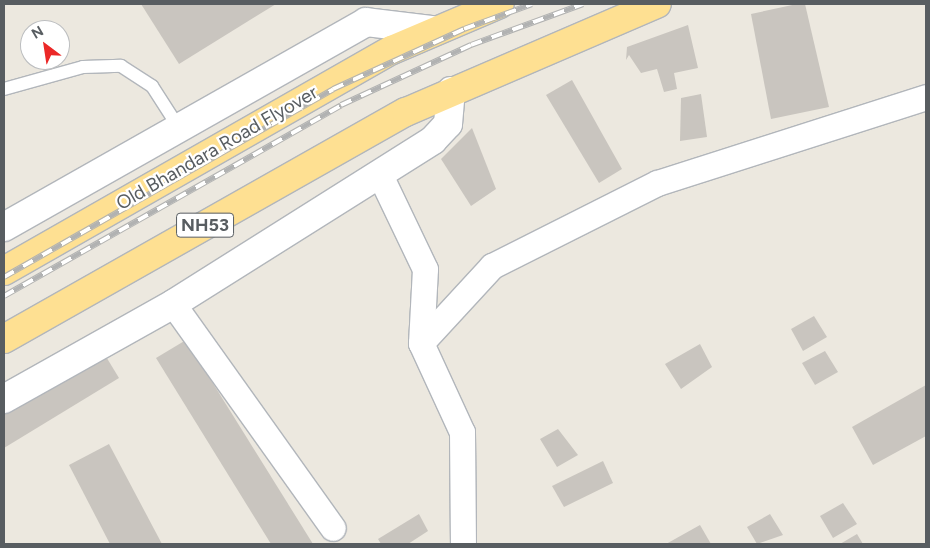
<!DOCTYPE html>
<style>
body{margin:0}
#map{position:relative;width:930px;height:548px;overflow:hidden;background:#ece8df;font-family:Figtree,sans-serif}
div>[style]{position:absolute}
[style*='--x']{left:calc(var(--x)*1px);top:calc(var(--y)*1px);width:calc(var(--w)*1px);rotate:calc(var(--a)*1deg)}
.building>*{inset:0;background:#c9c5bf}
.roads{filter:drop-shadow(1px 0 #b2b6bb) drop-shadow(-1px 0 #b2b6bb) drop-shadow(0 1px #b2b6bb) drop-shadow(0 -1px #b2b6bb)}
.service>*{height:12px;margin:-6px;padding:0 6px;transform-origin:6px;border-radius:6px;background:#fff}
.minor>*{height:25px;margin:-12.5px;padding:0 12.5px;transform-origin:12.5px;border-radius:12.5px;background:#fff}
.tertiary>*{height:28px;margin:-14px;padding:0 14px;transform-origin:14px;border-radius:14px;background:#fff}
.trunk>*{height:28px;margin:-14px;padding:0 14px;transform-origin:14px;border-radius:14px;background:#fee092}
.rail>*{height:5.5px;margin-top:-2.75px;transform-origin:0;background:repeating-linear-gradient(90deg,#fff 0 11px,#b1b2b2 0 22px);box-sizing:border-box;border-block:1px solid #b1b2b2}
span{translate:-50% -50%;white-space:nowrap;text-align:center;line-height:1.15;-webkit-text-stroke:4.5px #fff;paint-order:stroke}
.shield-label span{padding:1px 4px;background:#fff;border:1px solid;border-radius:4px;-webkit-text-stroke-width:0}
.shield-label{font-size:18px;color:#585d61;font-weight:700}
.street-label{font-size:19px;color:#585d61}
.frame{position:absolute;inset:0;border:5px solid #585d61;pointer-events:none}
.north{position:absolute;left:20px;top:20px;width:50px;height:50px;box-sizing:border-box;background:#fff;border:1px solid #bcbec0;border-radius:50%;rotate:329deg;font-size:14px;font-weight:700;line-height:20px;text-align:center;color:#585d61}
.north::after{content:'';display:block;margin:auto;width:18px;height:22px;background:#eb2827;clip-path:polygon(50% 0,100% 100%,50% 72%,0 100%)}
</style>
<div id="map">
<div class="building">
<div style="clip-path:polygon(141px 4px,276px 4px,179px 64px)"></div>
<div style="clip-path:polygon(797px 4px,805px 4px,829px 107px,771px 119px,751px 14px)"></div>
<div style="clip-path:polygon(688px 25px,698px 68px,674px 73px,677px 89px,664px 92px,657px 69px,641px 73px,629px 55px,626px 60px,627px 47px)"></div>
<div style="clip-path:polygon(572px 80px,622px 169px,599px 183px,546px 95px)"></div>
<div style="clip-path:polygon(701px 94px,707px 137px,680px 141px,681px 98px)"></div>
<div style="clip-path:polygon(472px 128px,496px 189px,471px 206px,441px 159px)"></div>
<div style="clip-path:polygon(814px 316px,827px 337px,803px 351px,791px 329px)"></div>
<div style="clip-path:polygon(186px 340px,313px 544px,271px 544px,156px 358px)"></div>
<div style="clip-path:polygon(700px 344px,712px 367px,681px 389px,665px 364px)"></div>
<div style="clip-path:polygon(825px 351px,838px 372px,815px 385px,802px 363px)"></div>
<div style="clip-path:polygon(105px 355px,119px 378px,4px 448px,4px 412px)"></div>
<div style="clip-path:polygon(926px 385px,926px 436px,873px 465px,852px 427px)"></div>
<div style="clip-path:polygon(558px 429px,578px 455px,557px 467px,540px 439px)"></div>
<div style="clip-path:polygon(109px 444px,162px 544px,110px 544px,69px 465px)"></div>
<div style="clip-path:polygon(603px 461px,613px 483px,564px 507px,552px 486px)"></div>
<div style="clip-path:polygon(843px 503px,857px 524px,833px 538px,820px 516px)"></div>
<div style="clip-path:polygon(419px 514px,428px 531px,408px 544px,381px 544px,378px 539px)"></div>
<div style="clip-path:polygon(770px 514px,783px 535px,757px 544px,747px 527px)"></div>
<div style="clip-path:polygon(700px 525px,711px 544px,666px 544px)"></div>
<div style="clip-path:polygon(857px 534px,863px 544px,840px 544px)"></div>
</div>
<div class="roads">
<div class="service">
<div style="--x:4;--y:89;--w:82;--a:-15.6"></div>
<div style="--x:83;--y:67;--w:38;--a:-2"></div>
<div style="--x:121;--y:66;--w:37;--a:33"></div>
<div style="--x:152;--y:86;--w:50;--a:57.3"></div>
</div>
<div class="minor">
<div style="--x:380;--y:175;--w:104;--a:64.4"></div>
<div style="--x:425;--y:269;--w:74;--a:93.1"></div>
<div style="--x:421;--y:343;--w:98;--a:65.3"></div>
<div style="--x:462;--y:432;--w:112;--a:89.5"></div>
<div style="--x:173;--y:304;--w:275;--a:54.5"></div>
<div style="--x:421;--y:343;--w:105;--a:-47.3"></div>
<div style="--x:492;--y:266;--w:185;--a:-26.7"></div>
<div style="--x:657;--y:183;--w:282;--a:-17.7"></div>
</div>
<div class="tertiary">
<div style="--x:4;--y:227;--w:416;--a:-29.5"></div>
<div style="--x:366;--y:22;--w:66;--a:6.9"></div>
<div style="--x:4;--y:399;--w:194;--a:-29.3"></div>
<div style="--x:173;--y:304;--w:307;--a:-32.2"></div>
<div style="--x:433;--y:140;--w:22;--a:-47"></div>
<div style="--x:448;--y:124;--w:33;--a:-85"></div>
</div>
<div class="trunk">
<div style="--x:4;--y:271;--w:447;--a:-29.7"></div>
<div style="--x:392;--y:50;--w:117;--a:-23.1"></div>
<div style="--x:4;--y:339;--w:462;--a:-29.5"></div>
<div style="--x:406;--y:112;--w:273;--a:-23.3"></div>
</div>
</div>
<div class="rail">
<div style="--x:4;--y:277;--w:379;--a:-29.7"></div>
<div style="--x:333;--y:89;--w:144;--a:-24.6"></div>
<div style="--x:464;--y:29;--w:72;--a:-20.2"></div>
<div style="--x:4;--y:296;--w:387;--a:-29.5"></div>
<div style="--x:341;--y:105;--w:143;--a:-24.8"></div>
<div style="--x:471;--y:45;--w:119;--a:-20.1"></div>
</div>
<div class="shield-label">
<span style="left:205px;top:225px">NH53</span>
</div>
<div class="street-label">
<span style="left:217px;top:148px;rotate:-30deg">Old Bhandara Road Flyover</span>
</div>
<div class="frame"></div>
<div class="north">N</div>
</div>
